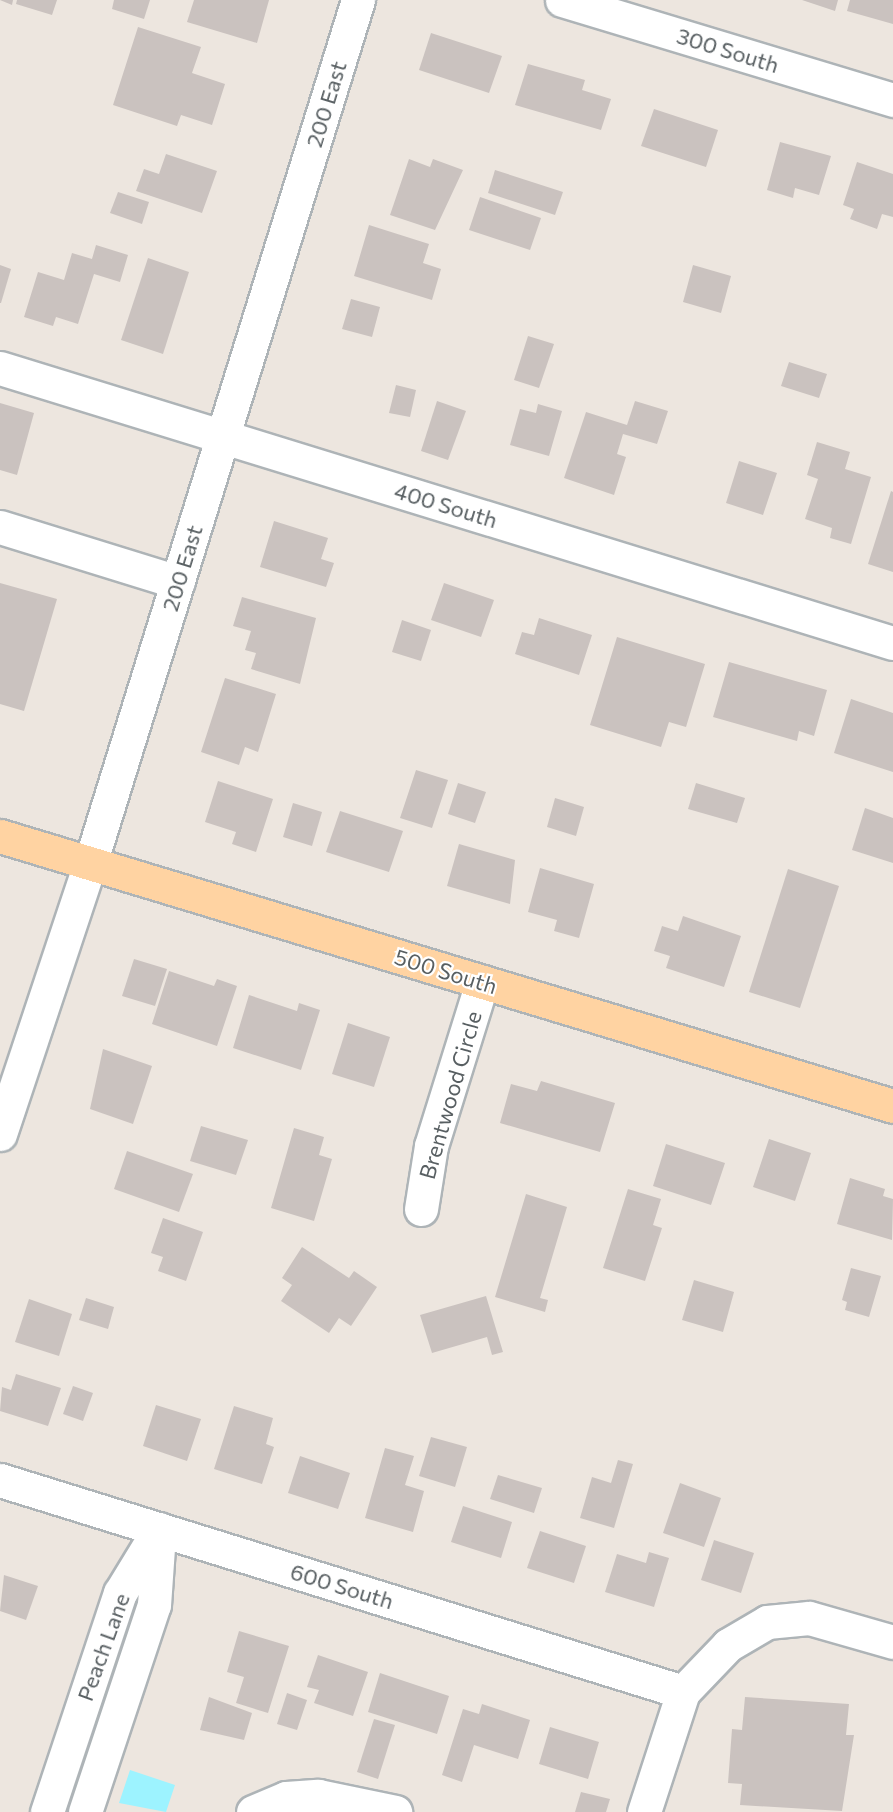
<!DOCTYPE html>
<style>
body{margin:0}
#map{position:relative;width:893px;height:1812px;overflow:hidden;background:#ede6df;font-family:Commissioner,sans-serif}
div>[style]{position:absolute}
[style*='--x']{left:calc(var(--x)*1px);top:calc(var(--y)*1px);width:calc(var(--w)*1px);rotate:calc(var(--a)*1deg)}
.water>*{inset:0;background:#9df3ff}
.building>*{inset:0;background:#cac2bf}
.roads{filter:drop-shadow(2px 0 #aeb4b7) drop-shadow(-2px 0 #aeb4b7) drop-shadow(0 2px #aeb4b7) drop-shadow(0 -2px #aeb4b7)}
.minor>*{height:33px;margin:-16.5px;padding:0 16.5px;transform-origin:16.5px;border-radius:16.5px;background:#fff}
.major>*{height:33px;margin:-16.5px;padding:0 16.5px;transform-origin:16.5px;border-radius:16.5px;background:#ffd3a2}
span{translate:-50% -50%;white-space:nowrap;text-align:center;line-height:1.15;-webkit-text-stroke:4.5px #fff;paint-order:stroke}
.street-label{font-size:22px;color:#585f62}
</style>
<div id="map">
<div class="water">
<div style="clip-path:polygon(130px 1770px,175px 1785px,166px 1812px,119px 1803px)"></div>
</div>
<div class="building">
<div style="clip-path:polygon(0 0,13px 0,12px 5px)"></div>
<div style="clip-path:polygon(17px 0,57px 0,52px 15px,16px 4px)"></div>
<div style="clip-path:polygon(114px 0,150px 0,144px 19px,112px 9px)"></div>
<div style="clip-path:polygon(194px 0,269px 0,257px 43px,187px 22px)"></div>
<div style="clip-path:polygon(802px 0,838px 0,835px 11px)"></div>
<div style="clip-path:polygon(850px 0,893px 0,893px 24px,847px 11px)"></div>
<div style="clip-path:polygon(138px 27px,201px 47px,192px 73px,225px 84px,212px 125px,181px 115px,177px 126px,113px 105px)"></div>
<div style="clip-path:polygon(431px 33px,502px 56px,489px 93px,419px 70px)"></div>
<div style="clip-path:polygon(528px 64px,585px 80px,582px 90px,611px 99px,601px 130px,515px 105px)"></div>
<div style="clip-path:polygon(654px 109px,718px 130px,706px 167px,641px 146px)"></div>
<div style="clip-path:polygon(780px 142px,831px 156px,819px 195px,795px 188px,793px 198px,767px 190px)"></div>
<div style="clip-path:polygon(166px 154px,217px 171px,202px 213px,136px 191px,144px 169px,159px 174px)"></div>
<div style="clip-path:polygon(409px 159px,430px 167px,433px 159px,463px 170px,435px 230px,390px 215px)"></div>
<div style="clip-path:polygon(857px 162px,893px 174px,893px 217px,882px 214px,877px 229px,850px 219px,854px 209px,843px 205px)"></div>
<div style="clip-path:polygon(495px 170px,563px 192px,555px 215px,488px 193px)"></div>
<div style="clip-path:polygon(118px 192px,149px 202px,142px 224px,110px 213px)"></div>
<div style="clip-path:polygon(480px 197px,541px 218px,530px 250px,469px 230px)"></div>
<div style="clip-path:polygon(369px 225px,429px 244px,423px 263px,441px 269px,432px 300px,354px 276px)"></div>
<div style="clip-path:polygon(96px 245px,128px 255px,120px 282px,94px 274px,78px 324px,56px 317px,53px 326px,24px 317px,38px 272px,64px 280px,72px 253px,92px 259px)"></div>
<div style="clip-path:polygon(148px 258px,189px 272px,163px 354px,121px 340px)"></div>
<div style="clip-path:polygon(0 265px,11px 269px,1px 303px,0 303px)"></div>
<div style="clip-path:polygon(693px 265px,731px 276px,721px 313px,683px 302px)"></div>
<div style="clip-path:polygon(351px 299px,380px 307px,372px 337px,342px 329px)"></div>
<div style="clip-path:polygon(528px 336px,554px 344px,539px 388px,514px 380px)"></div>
<div style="clip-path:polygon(789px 362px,827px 374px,819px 398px,781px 386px)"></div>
<div style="clip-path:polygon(396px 385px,416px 390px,410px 417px,389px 413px)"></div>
<div style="clip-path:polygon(437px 401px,466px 411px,448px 460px,421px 451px)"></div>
<div style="clip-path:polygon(635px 401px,668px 411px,657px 444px,623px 434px,617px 454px,626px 457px,614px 495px,564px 478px,586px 412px,627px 425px)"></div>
<div style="clip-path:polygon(0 403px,34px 413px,17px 475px,0 470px)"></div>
<div style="clip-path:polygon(538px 404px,562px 411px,549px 456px,510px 445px,520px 409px,536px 413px)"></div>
<div style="clip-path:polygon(817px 442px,850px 452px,845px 469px,871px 477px,851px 544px,830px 538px,832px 528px,805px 519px,818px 479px,807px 475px)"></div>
<div style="clip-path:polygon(739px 461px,777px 473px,763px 515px,726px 503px)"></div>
<div style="clip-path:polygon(891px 491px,893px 492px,893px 572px,868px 564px)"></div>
<div style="clip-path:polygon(274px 521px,328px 538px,321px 559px,334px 563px,326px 587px,260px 567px)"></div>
<div style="clip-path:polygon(0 583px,57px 599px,24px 711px,0 704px)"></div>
<div style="clip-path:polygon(444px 583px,494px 600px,481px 637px,431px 620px)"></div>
<div style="clip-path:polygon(242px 597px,316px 618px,300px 684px,251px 669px,256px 653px,245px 650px,251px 631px,233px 626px)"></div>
<div style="clip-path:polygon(539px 618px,592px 635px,579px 675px,515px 654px,522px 632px,534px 635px)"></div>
<div style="clip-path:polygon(402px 620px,431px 630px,421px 661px,392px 652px)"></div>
<div style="clip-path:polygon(617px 637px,705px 664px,686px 727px,669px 722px,661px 747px,590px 725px)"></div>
<div style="clip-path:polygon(729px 662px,827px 690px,814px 736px,799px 731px,797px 741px,713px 717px)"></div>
<div style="clip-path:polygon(225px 678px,276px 694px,258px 752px,245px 747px,239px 765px,201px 752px)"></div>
<div style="clip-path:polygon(851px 699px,893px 713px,893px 772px,834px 753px)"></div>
<div style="clip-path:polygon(416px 770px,448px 780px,432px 828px,400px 818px)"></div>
<div style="clip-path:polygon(218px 781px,273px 799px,256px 852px,232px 844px,236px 832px,205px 822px)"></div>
<div style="clip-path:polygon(458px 783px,486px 792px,475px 823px,448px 814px)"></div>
<div style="clip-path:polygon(696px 783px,745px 798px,737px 823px,688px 809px)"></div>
<div style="clip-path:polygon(555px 798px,584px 807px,576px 836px,547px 827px)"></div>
<div style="clip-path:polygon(293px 803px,322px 812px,312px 846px,283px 837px)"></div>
<div style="clip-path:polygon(865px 808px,893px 818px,893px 863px,852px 850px)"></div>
<div style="clip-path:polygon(340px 811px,403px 831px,389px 872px,326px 852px)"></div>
<div style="clip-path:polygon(459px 844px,515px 860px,510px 904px,447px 886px)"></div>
<div style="clip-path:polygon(540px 868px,594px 884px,579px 938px,554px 931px,557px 920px,528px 912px)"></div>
<div style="clip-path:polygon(788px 869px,839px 886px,800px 1008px,749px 992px)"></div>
<div style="clip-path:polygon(683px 916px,741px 936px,724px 987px,666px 968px,670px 956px,654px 951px,662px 926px,678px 931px)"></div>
<div style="clip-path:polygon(134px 959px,167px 969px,155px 1006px,122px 996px)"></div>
<div style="clip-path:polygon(169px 971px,214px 986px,217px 979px,237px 986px,217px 1046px,152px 1024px)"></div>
<div style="clip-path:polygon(249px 995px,297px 1011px,299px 1003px,320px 1010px,301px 1070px,233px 1048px)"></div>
<div style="clip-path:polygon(348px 1023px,390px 1037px,374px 1087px,332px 1074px)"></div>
<div style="clip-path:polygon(103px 1049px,152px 1066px,133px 1124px,90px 1109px)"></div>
<div style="clip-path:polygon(541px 1081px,615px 1103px,600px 1152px,500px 1123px,511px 1084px,537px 1091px)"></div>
<div style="clip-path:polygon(201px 1126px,248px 1140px,236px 1175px,190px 1161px)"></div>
<div style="clip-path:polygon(294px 1128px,324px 1137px,319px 1155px,332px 1159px,314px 1221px,271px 1208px)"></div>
<div style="clip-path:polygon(769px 1139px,811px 1153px,795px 1201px,753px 1187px)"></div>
<div style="clip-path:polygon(666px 1144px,725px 1163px,711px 1205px,653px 1186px)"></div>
<div style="clip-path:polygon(127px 1151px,193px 1174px,179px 1212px,114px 1189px)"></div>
<div style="clip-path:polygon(850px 1178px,885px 1189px,883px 1196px,893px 1199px,892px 1240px,837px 1224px)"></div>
<div style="clip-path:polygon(628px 1189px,661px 1199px,653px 1225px,662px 1228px,645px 1281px,603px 1268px)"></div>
<div style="clip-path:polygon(526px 1194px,567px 1207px,540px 1298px,548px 1300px,545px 1312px,495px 1297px)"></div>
<div style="clip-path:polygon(163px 1218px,203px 1232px,186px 1281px,158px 1271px,163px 1257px,151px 1253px)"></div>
<div style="clip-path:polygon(302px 1247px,349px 1278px,354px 1271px,377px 1287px,351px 1326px,339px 1318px,329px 1333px,281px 1301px,292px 1285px,282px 1278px)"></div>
<div style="clip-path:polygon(851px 1268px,881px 1276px,869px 1317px,845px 1310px,847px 1302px,842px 1300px)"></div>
<div style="clip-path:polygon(694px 1280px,734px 1292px,723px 1332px,682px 1320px)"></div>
<div style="clip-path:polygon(486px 1296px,503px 1352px,492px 1355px,487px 1337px,432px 1353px,420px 1315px)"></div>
<div style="clip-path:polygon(86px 1298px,114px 1307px,108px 1329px,79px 1320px)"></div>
<div style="clip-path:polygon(29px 1299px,72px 1314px,59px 1356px,15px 1342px)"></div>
<div style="clip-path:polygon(16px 1374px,61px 1388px,48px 1426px,0 1411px,2px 1387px,11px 1390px)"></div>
<div style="clip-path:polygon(73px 1386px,93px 1393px,83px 1421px,63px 1414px)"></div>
<div style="clip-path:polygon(156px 1405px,201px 1419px,187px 1461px,143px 1446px)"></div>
<div style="clip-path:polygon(234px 1406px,273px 1418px,266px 1444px,274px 1447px,262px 1484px,214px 1469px)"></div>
<div style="clip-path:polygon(431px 1437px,467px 1447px,455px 1487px,419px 1476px)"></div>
<div style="clip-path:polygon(385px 1448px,414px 1456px,405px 1485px,424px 1491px,413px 1532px,365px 1518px)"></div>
<div style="clip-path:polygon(300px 1456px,350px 1473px,338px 1509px,288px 1493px)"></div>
<div style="clip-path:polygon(618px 1460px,633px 1464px,614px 1528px,580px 1518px,592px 1477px,611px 1483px)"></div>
<div style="clip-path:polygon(498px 1475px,542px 1488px,534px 1513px,490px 1499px)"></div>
<div style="clip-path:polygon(680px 1483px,721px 1498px,704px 1547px,663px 1533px)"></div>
<div style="clip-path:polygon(463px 1506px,512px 1522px,501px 1558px,451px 1542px)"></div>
<div style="clip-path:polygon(540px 1531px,586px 1546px,574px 1583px,527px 1568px)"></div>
<div style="clip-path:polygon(714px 1540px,754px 1553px,741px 1593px,701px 1580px)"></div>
<div style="clip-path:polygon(649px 1552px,669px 1558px,654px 1607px,605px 1592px,617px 1554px,646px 1563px)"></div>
<div style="clip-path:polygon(4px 1575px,38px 1586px,26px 1620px,0 1611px)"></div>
<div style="clip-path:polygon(239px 1631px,289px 1646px,268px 1713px,236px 1703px,244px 1677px,227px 1672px)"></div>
<div style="clip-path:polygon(318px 1655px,368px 1672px,353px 1716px,314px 1703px,319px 1690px,307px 1687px)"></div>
<div style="clip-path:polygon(380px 1673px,449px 1696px,437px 1734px,368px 1712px)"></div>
<div style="clip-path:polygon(287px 1693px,307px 1700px,297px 1730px,277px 1724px)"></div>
<div style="clip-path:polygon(209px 1697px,252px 1713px,244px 1740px,200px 1730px)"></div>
<div style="clip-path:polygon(745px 1697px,849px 1704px,846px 1735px,854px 1735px,842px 1811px,740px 1805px,742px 1784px,728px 1783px,732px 1729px,742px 1730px)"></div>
<div style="clip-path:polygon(482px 1704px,530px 1720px,518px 1759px,474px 1745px,462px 1782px,442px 1775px,463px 1709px,479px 1714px)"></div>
<div style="clip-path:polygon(374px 1719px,395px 1725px,378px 1779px,357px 1772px)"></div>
<div style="clip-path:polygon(550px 1727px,599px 1742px,588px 1779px,539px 1764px)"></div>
<div style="clip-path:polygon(581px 1792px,610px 1799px,606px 1812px,575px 1812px)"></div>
</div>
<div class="roads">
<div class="minor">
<div style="--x:562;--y:0;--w:346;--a:16.8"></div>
<div style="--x:0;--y:368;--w:934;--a:17.12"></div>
<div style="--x:0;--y:527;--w:186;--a:17.2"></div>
<div style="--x:0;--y:1134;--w:285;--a:-71.6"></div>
<div style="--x:90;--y:864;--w:905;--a:-72.77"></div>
<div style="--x:421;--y:1209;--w:64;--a:-81"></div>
<div style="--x:431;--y:1146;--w:172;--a:-72.7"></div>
<div style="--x:0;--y:1480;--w:715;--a:17.24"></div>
<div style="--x:47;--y:1812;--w:231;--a:-71.6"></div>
<div style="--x:120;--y:1593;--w:75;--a:-58.6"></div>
<div style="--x:85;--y:1812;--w:218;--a:-71.6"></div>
<div style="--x:154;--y:1605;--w:71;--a:-86"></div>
<div style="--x:253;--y:1812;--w:36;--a:-23"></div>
<div style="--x:286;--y:1798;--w:32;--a:-4"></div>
<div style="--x:318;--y:1796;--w:79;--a:11.7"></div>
<div style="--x:644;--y:1812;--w:126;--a:-72"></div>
<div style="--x:683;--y:1692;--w:65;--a:-46.2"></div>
<div style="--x:728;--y:1645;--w:45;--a:-30.5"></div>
<div style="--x:767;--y:1622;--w:42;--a:-5.4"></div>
<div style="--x:809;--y:1618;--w:87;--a:15.9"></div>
</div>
<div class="major">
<div style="--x:0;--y:836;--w:933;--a:16.82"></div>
</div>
</div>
<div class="street-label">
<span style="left:728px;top:50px;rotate:17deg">300 South</span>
<span style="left:326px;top:104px;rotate:-73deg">200 East</span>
<span style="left:446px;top:505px;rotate:17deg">400 South</span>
<span style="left:182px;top:568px;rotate:-73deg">200 East</span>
<span style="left:446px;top:971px;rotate:17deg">500 South</span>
<span style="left:450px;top:1095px;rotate:-74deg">Brentwood Circle</span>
<span style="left:342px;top:1586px;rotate:17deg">600 South</span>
<span style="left:103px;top:1647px;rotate:-70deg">Peach Lane</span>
</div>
</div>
